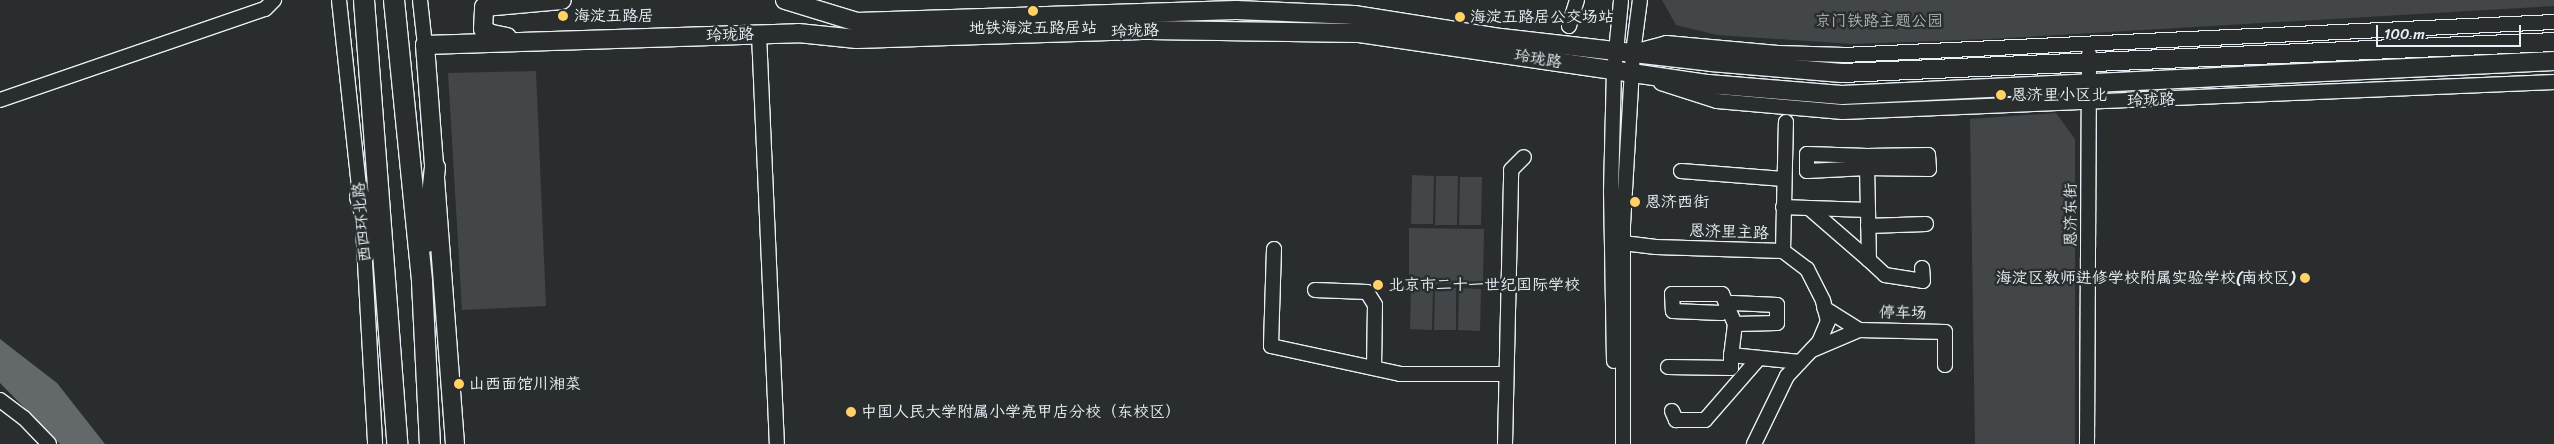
<!DOCTYPE html>
<meta charset="utf-8">
<style>
body{margin:0}
#map{position:relative;width:2554px;height:444px;overflow:hidden;background:#2a2d2e;font-family:Sriracha,"LXGW WenKai TC",sans-serif}
div>[style]{position:absolute}
[style*='--x']{left:calc(var(--x)*1px);top:calc(var(--y)*1px);width:calc(var(--w)*1px);rotate:calc(var(--a)*1deg)}
.green>*{inset:0;background:#424648}
.water>*{inset:0;background:#63686b}
.roads{filter:drop-shadow(1px 0 #e8f1f8) drop-shadow(-1px 0 #e8f1f8) drop-shadow(0 1px #e8f1f8) drop-shadow(0 -1px #e8f1f8)}
.minor>*{height:14px;margin:-7px;padding:0 7px;transform-origin:7px;border-radius:7px;background:#2a2d2e}
.major>*{height:18px;margin:-9px;padding:0 9px;transform-origin:9px;border-radius:9px;background:#2a2d2e}
.highway>*{height:20px;margin:-10px;padding:0 10px;transform-origin:10px;border-radius:10px;background:#2a2d2e}
.dots>*{width:14px;height:14px;translate:-50% -50%;box-sizing:border-box;border:2px solid #2a2d2e;border-radius:50%}
span{translate:-50% -50%;white-space:nowrap;text-align:center;line-height:1.15;-webkit-text-stroke:5px #2a2d2e;paint-order:stroke}
.poi-label{font-size:16px;color:#e8f1f8}
.left{translate:0 -50%;text-align:left}
.right{translate:-100% -50%;text-align:right}
.park-label{font-size:16px;color:#aeb5ba}
.street-label{font-size:16px;color:#e8f1f8}
.scale{position:absolute;left:2376px;top:25px;width:145px;height:22px;box-sizing:border-box;border:2px solid #e8f1f8;border-top:0;padding-left:6px;font-size:15px;line-height:18px;white-space:nowrap;color:#e8f1f8;-webkit-text-stroke:4px #2a2d2e;paint-order:stroke}
</style>
<div id="map">
<div class="green">
<div style="clip-path:polygon(1662px 0,2554px 0,2554px 6px,1991px 39px,1852px 44px,1717px 35px,1676px 25px)"></div>
<div style="clip-path:polygon(536px 71px,546px 306px,462px 310px,448px 73px)"></div>
<div style="clip-path:polygon(2056px 113px,2075px 139px,2075px 444px,1975px 444px,1970px 119px)"></div>
<div style="clip-path:polygon(1412px 175px,1434px 176px,1433px 224px,1411px 224px)"></div>
<div style="clip-path:polygon(1436px 176px,1458px 176px,1457px 225px,1435px 225px)"></div>
<div style="clip-path:polygon(1460px 177px,1482px 177px,1481px 225px,1459px 225px)"></div>
<div style="clip-path:polygon(1409px 228px,1484px 229px,1483px 284px,1409px 284px)"></div>
<div style="clip-path:polygon(1411px 287px,1433px 288px,1432px 330px,1410px 329px)"></div>
<div style="clip-path:polygon(1435px 288px,1456px 288px,1456px 330px,1434px 330px)"></div>
<div style="clip-path:polygon(1459px 288px,1481px 289px,1480px 331px,1458px 330px)"></div>
</div>
<div class="water">
<div style="clip-path:polygon(0 339px,57px 383px,105px 444px,60px 444px,0 383px)"></div>
</div>
<div class="roads">
<div class="minor">
<div style="--x:339;--y:0;--w:207;--a:83.9"></div>
<div style="--x:420;--y:0;--w:45;--a:83.7"></div>
<div style="--x:1569;--y:26;--w:27;--a:-73"></div>
<div style="--x:759;--y:34;--w:410;--a:87.5"></div>
<div style="--x:1637;--y:51;--w:30;--a:-15"></div>
<div style="--x:1666;--y:43;--w:112;--a:5.1"></div>
<div style="--x:1778;--y:53;--w:66;--a:1.7"></div>
<div style="--x:1844;--y:55;--w:711;--a:-2.66"></div>
<div style="--x:1661;--y:83;--w:59;--a:17.8"></div>
<div style="--x:1717;--y:101;--w:126;--a:5"></div>
<div style="--x:1843;--y:112;--w:712;--a:-2.42"></div>
<div style="--x:0;--y:100;--w:280;--a:-19"></div>
<div style="--x:265;--y:9;--w:13;--a:-45"></div>
<div style="--x:1867;--y:156;--w:60;--a:-178.1"></div>
<div style="--x:1807;--y:154;--w:17;--a:90"></div>
<div style="--x:1807;--y:171;--w:60;--a:-2.9"></div>
<div style="--x:1867;--y:168;--w:62;--a:0.9"></div>
<div style="--x:1929;--y:169;--w:14;--a:-94"></div>
<div style="--x:1928;--y:155;--w:61;--a:179.1"></div>
<div style="--x:1867;--y:156;--w:12;--a:90"></div>
<div style="--x:1867;--y:168;--w:42;--a:88.6"></div>
<div style="--x:1681;--y:171;--w:103;--a:4.4"></div>
<div style="--x:1783;--y:207;--w:26;--a:2"></div>
<div style="--x:1809;--y:208;--w:59;--a:1.9"></div>
<div style="--x:1868;--y:210;--w:50;--a:88.9"></div>
<div style="--x:1869;--y:260;--w:79;--a:-139.1"></div>
<div style="--x:1868;--y:226;--w:58;--a:-2"></div>
<div style="--x:363;--y:227;--w:217;--a:86.8"></div>
<div style="--x:1623;--y:243;--w:33;--a:7"></div>
<div style="--x:1656;--y:247;--w:127;--a:1.8"></div>
<div style="--x:1783;--y:251;--w:30;--a:37"></div>
<div style="--x:1807;--y:269;--w:36;--a:63"></div>
<div style="--x:1823;--y:301;--w:21;--a:76"></div>
<div style="--x:1828;--y:321;--w:23;--a:113"></div>
<div style="--x:1819;--y:342;--w:47;--a:133.3"></div>
<div style="--x:1787;--y:376;--w:76;--a:115.9"></div>
<div style="--x:1274;--y:249;--w:97;--a:91.8"></div>
<div style="--x:1271;--y:346;--w:132;--a:12.2"></div>
<div style="--x:1400;--y:374;--w:106;--a:0"></div>
<div style="--x:1783;--y:251;--w:129;--a:-88.7"></div>
<div style="--x:1869;--y:260;--w:22;--a:43"></div>
<div style="--x:1885;--y:275;--w:38;--a:9"></div>
<div style="--x:1923;--y:281;--w:13;--a:-94"></div>
<div style="--x:1315;--y:290;--w:52;--a:2.2"></div>
<div style="--x:1367;--y:292;--w:15;--a:58"></div>
<div style="--x:1375;--y:305;--w:63;--a:90.9"></div>
<div style="--x:1735;--y:324;--w:17;--a:-114"></div>
<div style="--x:1728;--y:308;--w:15;--a:-113"></div>
<div style="--x:1722;--y:294;--w:50;--a:180"></div>
<div style="--x:1672;--y:294;--w:17;--a:87"></div>
<div style="--x:1673;--y:311;--w:48;--a:2.4"></div>
<div style="--x:1721;--y:313;--w:9;--a:-36"></div>
<div style="--x:1728;--y:308;--w:7;--a:-45"></div>
<div style="--x:1733;--y:303;--w:44;--a:2.6"></div>
<div style="--x:1777;--y:305;--w:18;--a:90"></div>
<div style="--x:1777;--y:323;--w:42;--a:178.6"></div>
<div style="--x:1735;--y:324;--w:31;--a:97"></div>
<div style="--x:1731;--y:355;--w:69;--a:5.8"></div>
<div style="--x:1859;--y:330;--w:86;--a:1.3"></div>
<div style="--x:1945;--y:332;--w:33;--a:90"></div>
<div style="--x:1812;--y:350;--w:51;--a:-23.1"></div>
<div style="--x:1859;--y:330;--w:41;--a:-147.8"></div>
<div style="--x:1614;--y:361;--w:169;--a:-91"></div>
<div style="--x:1611;--y:192;--w:120;--a:-88.6"></div>
<div style="--x:1614;--y:72;--w:72;--a:-84.4"></div>
<div style="--x:1668;--y:367;--w:63;--a:0.9"></div>
<div style="--x:1731;--y:368;--w:13;--a:-90"></div>
<div style="--x:0;--y:400;--w:30;--a:37"></div>
<div style="--x:24;--y:418;--w:36;--a:46"></div>
<div style="--x:1672;--y:411;--w:10;--a:66"></div>
<div style="--x:1676;--y:420;--w:29;--a:0"></div>
<div style="--x:1705;--y:420;--w:82;--a:-48.9"></div>
<div style="--x:1505;--y:444;--w:274;--a:-88.7"></div>
<div style="--x:1511;--y:170;--w:18;--a:-45"></div>
<div style="--x:1623;--y:444;--w:219;--a:-90"></div>
<div style="--x:1623;--y:225;--w:172;--a:-86.7"></div>
<div style="--x:1633;--y:53;--w:53;--a:-82.5"></div>
<div style="--x:2087;--y:444;--w:390;--a:-89.7"></div>
</div>
<div class="major">
<div style="--x:785;--y:0;--w:75;--a:17"></div>
<div style="--x:857;--y:22;--w:379;--a:-1.8"></div>
<div style="--x:1236;--y:10;--w:118;--a:2.4"></div>
<div style="--x:1354;--y:15;--w:149;--a:8.9"></div>
<div style="--x:1501;--y:38;--w:211;--a:6.5"></div>
<div style="--x:1711;--y:62;--w:131;--a:4.8"></div>
<div style="--x:1842;--y:73;--w:713;--a:-2.49"></div>
<div style="--x:507;--y:37;--w:16;--a:-169"></div>
<div style="--x:491;--y:34;--w:9;--a:-148"></div>
<div style="--x:483;--y:29;--w:22;--a:-87"></div>
<div style="--x:484;--y:7;--w:78;--a:-5.1"></div>
<div style="--x:455;--y:444;--w:400;--a:-94.3"></div>
<div style="--x:425;--y:45;--w:373;--a:-1.8"></div>
<div style="--x:798;--y:33;--w:59;--a:5.8"></div>
<div style="--x:857;--y:39;--w:293;--a:-1.8"></div>
<div style="--x:1150;--y:30;--w:208;--a:0.8"></div>
<div style="--x:1358;--y:33;--w:354;--a:8.3"></div>
<div style="--x:1708;--y:84;--w:134;--a:4.7"></div>
<div style="--x:1842;--y:95;--w:713;--a:-2.73"></div>
</div>
<div class="highway">
<div style="--x:364;--y:0;--w:445;--a:85.7"></div>
<div style="--x:394;--y:0;--w:283;--a:84.3"></div>
<div style="--x:422;--y:282;--w:162;--a:87.2"></div>
<div style="--x:360;--y:197;--w:53;--a:73.6"></div>
<div style="--x:427;--y:242;--w:75;--a:-83.9"></div>
</div>
</div>
<div class="dots">
<div style="left:1033px;top:11px;background:#ffd166"></div>
<div style="left:563px;top:16px;background:#ffd166"></div>
<div style="left:1460px;top:17px;background:#ffd166"></div>
<div style="left:2001px;top:95px;background:#ffd166"></div>
<div style="left:1635px;top:202px;background:#ffd166"></div>
<div style="left:2305px;top:278px;background:#ffd166"></div>
<div style="left:1378px;top:285px;background:#ffd166"></div>
<div style="left:459px;top:384px;background:#ffd166"></div>
<div style="left:851px;top:412px;background:#ffd166"></div>
</div>
<div class="poi-label">
<span class="left" style="left:574px;top:16px">海淀五路居</span>
<span class="left" style="left:1470px;top:17px">海淀五路居公交场站</span>
<span style="left:1033px;top:28px">地铁海淀五路居站</span>
<span class="left" style="left:2011px;top:95px">恩济里小区北</span>
<span class="left" style="left:1645px;top:202px">恩济西街</span>
<span class="right" style="left:2295px;top:278px">海淀区教师进修学校附属实验学校(南校区)</span>
<span class="left" style="left:1388px;top:285px">北京市二十一世纪国际学校</span>
<span class="left" style="left:469px;top:384px">山西面馆川湘菜</span>
<span class="left" style="left:861px;top:412px">中国人民大学附属小学亮甲店分校（东校区）</span>
</div>
<div class="park-label">
<span style="left:1879px;top:21px">京门铁路主题公园</span>
</div>
<div class="street-label">
<span style="left:1135px;top:31px;rotate:-2deg">玲珑路</span>
<span style="left:730px;top:35px;rotate:-2deg">玲珑路</span>
<span style="left:1538px;top:59px;rotate:9deg">玲珑路</span>
<span style="left:2151px;top:100px;rotate:-2deg">玲珑路</span>
<span style="left:2071px;top:215px;rotate:-90deg">恩济东街</span>
<span style="left:362px;top:222px;rotate:-95deg">西四环北路</span>
<span style="left:1729px;top:232px;rotate:2deg">恩济里主路</span>
<span style="left:1903px;top:313px;rotate:1deg">停车场</span>
</div>
<div class="scale">100 m</div>
</div>
